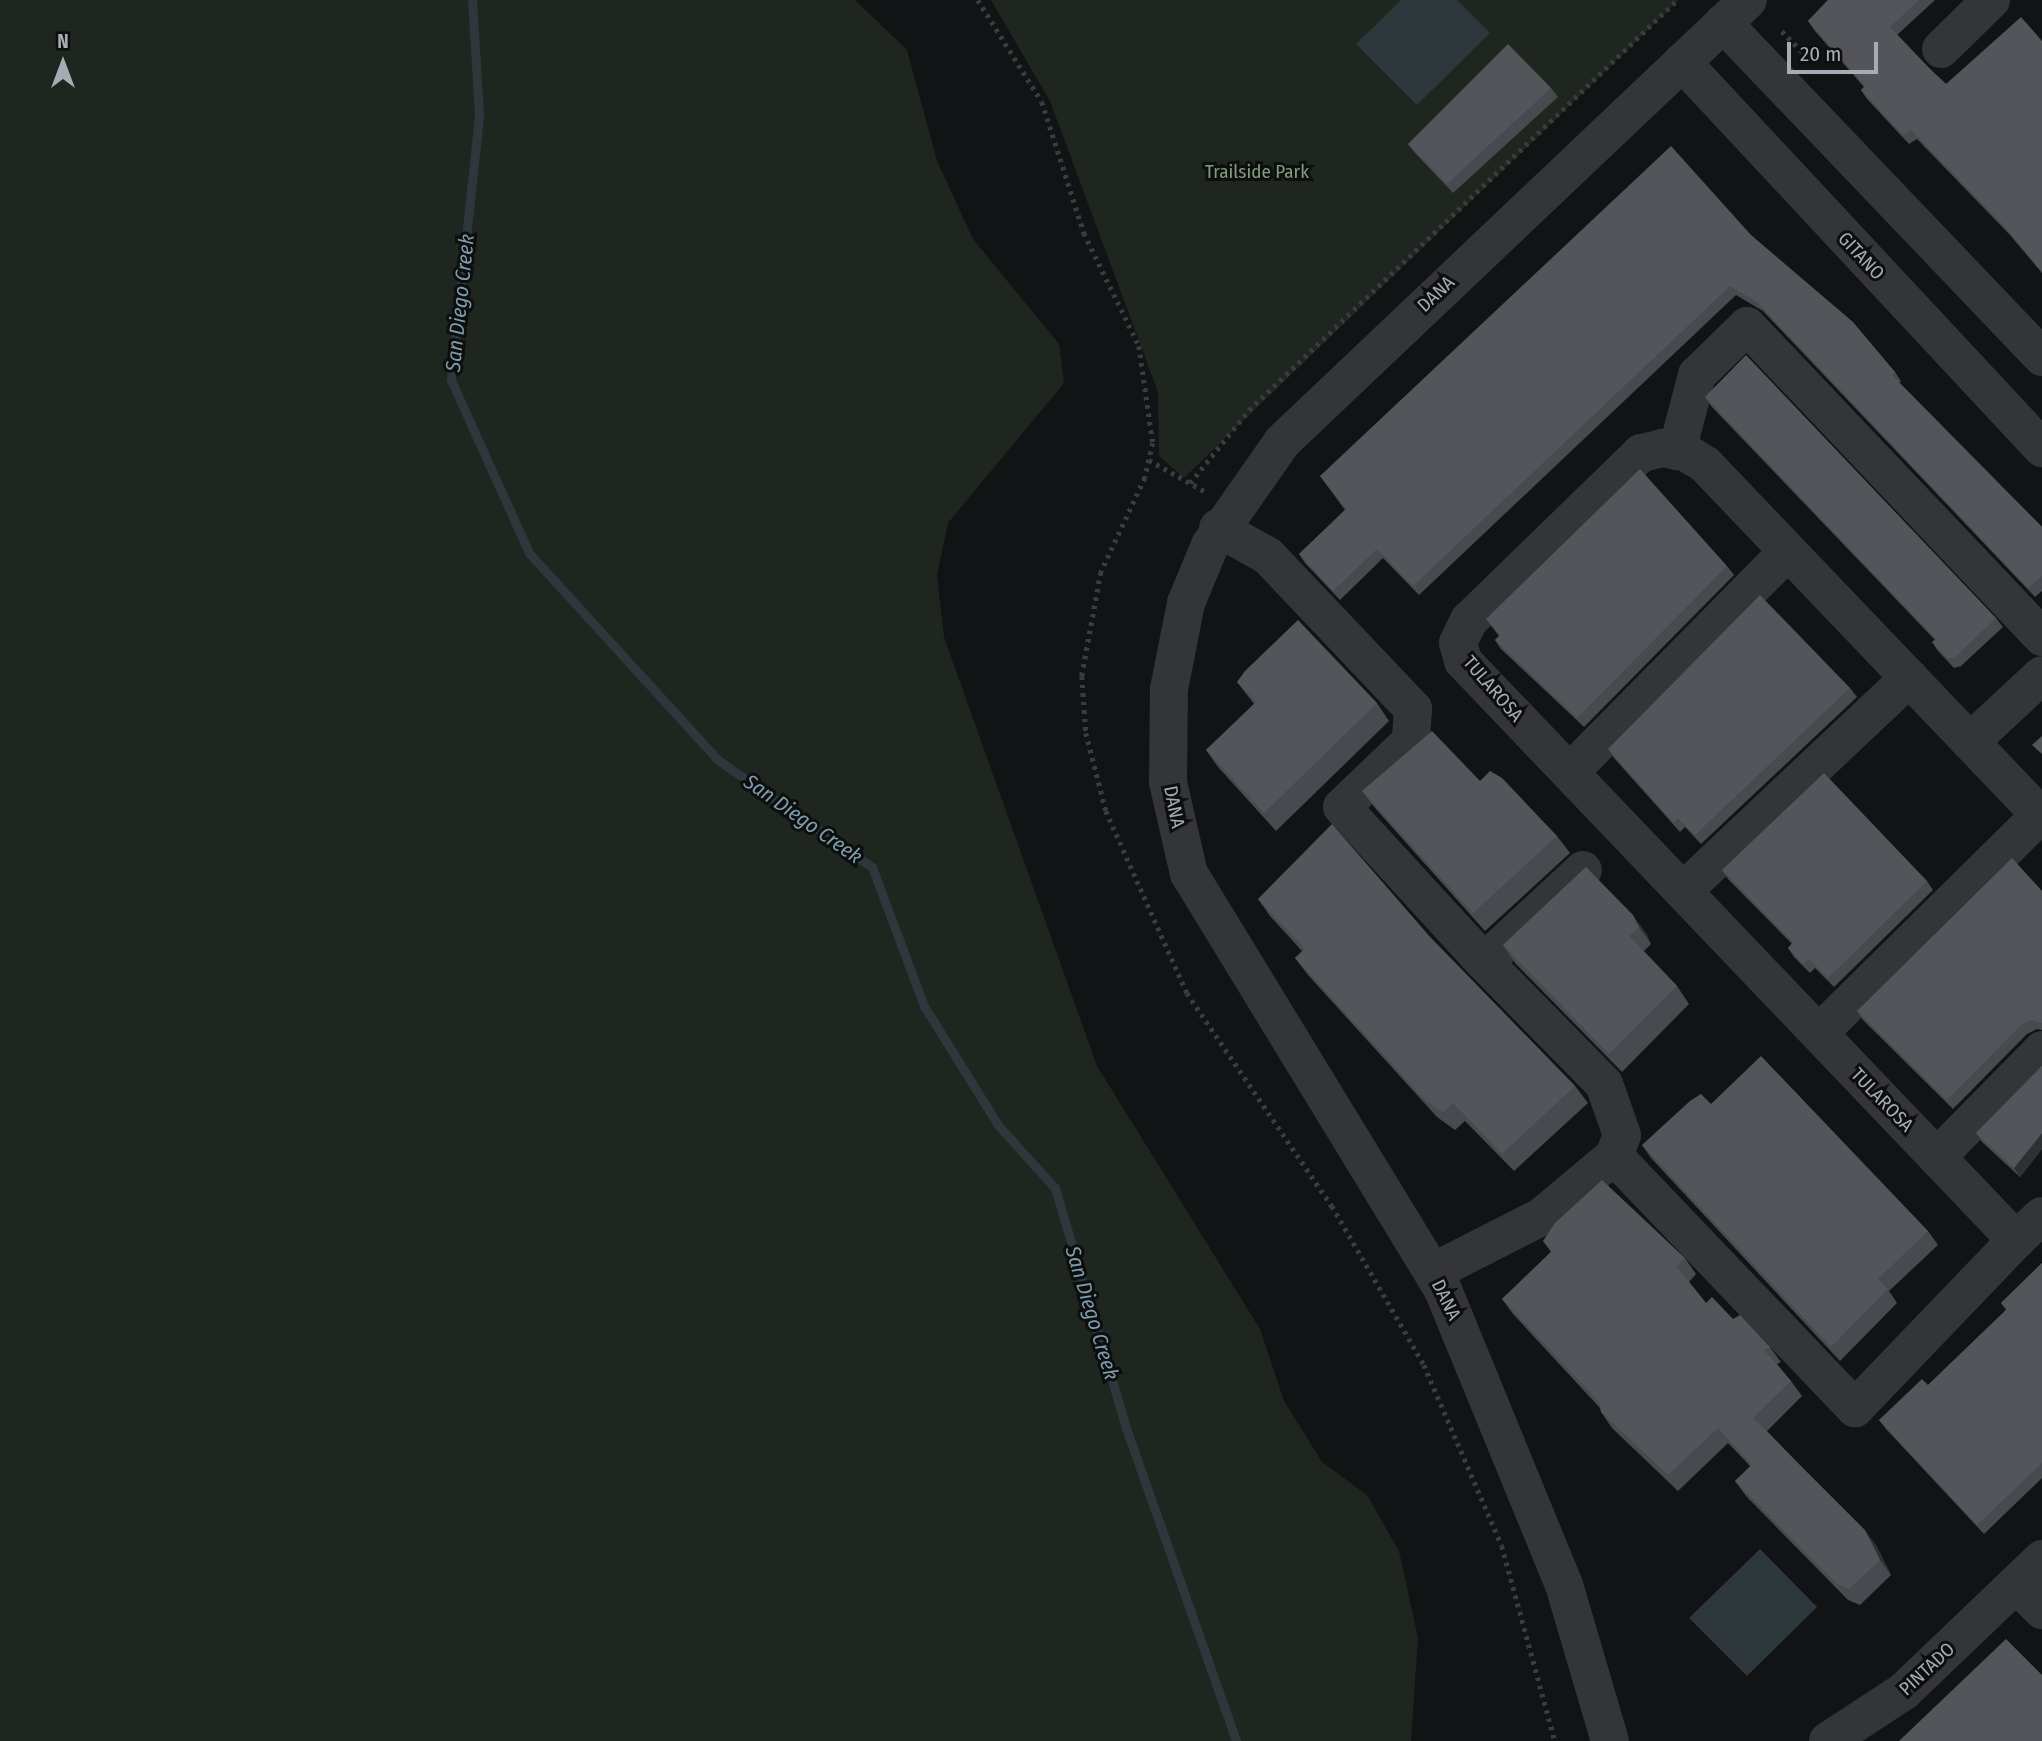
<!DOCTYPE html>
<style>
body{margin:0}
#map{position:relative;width:2042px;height:1741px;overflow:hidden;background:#121314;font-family:"Fira Sans Condensed",sans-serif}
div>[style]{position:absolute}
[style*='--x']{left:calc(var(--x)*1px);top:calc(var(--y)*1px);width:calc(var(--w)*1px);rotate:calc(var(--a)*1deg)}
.green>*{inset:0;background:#1f261f}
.water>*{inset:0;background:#2d373c}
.stream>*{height:9px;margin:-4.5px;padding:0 4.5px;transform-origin:4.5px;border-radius:4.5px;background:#2d373c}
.path>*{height:4.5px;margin-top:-2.25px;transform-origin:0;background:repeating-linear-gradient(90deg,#3a3c40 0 3.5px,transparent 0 8.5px)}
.minor>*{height:38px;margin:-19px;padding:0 19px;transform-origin:19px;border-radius:19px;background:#343539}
.wall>*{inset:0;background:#494a4f}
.shaded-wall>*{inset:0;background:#2f3033}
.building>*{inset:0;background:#53555a}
span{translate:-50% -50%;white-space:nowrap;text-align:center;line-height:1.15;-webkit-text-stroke:6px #0e0e0f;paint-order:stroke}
.park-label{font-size:19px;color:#809e7d}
.street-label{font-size:19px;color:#a5acb4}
.water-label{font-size:21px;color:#7d9ead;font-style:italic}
.north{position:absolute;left:28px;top:28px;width:70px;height:70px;-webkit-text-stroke:5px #0e0e0f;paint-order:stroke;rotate:0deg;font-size:19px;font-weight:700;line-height:28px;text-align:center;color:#a5acb4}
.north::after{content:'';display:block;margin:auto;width:24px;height:32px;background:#a5acb4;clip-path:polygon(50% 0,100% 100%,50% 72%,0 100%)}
.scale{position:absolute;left:1787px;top:42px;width:91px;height:32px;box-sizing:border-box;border:4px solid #a5acb4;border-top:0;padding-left:9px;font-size:21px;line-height:24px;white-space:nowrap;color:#a5acb4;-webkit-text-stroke:5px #0e0e0f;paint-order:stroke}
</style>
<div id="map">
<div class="green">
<div style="clip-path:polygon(0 0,855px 0,907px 50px,937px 161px,973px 239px,1059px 344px,1064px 383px,948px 523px,937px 575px,944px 637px,1097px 1066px,1260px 1329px,1284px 1401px,1322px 1462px,1367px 1495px,1399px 1551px,1418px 1638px,1411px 1741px,0 1741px)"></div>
<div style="clip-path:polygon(991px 0,1679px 0,1184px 478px,1159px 456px,1158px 392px,1050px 101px)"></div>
</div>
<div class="water">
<div style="clip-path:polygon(1401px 0,1457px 0,1490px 33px,1417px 105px,1356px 44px)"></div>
<div style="clip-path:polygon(1760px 1549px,1817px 1607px,1747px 1676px,1689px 1618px)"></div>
</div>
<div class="stream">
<div style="--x:472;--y:0;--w:116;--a:86.5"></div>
<div style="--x:479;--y:116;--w:265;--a:96.1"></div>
<div style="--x:451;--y:380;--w:190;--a:65.7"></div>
<div style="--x:529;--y:553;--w:280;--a:47.6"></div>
<div style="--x:718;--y:760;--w:188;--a:34.8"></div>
<div style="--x:872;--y:867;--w:148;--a:69.5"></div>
<div style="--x:924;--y:1006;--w:140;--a:58.1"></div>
<div style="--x:998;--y:1125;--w:85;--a:47.9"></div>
<div style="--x:1055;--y:1188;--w:250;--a:73.5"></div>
<div style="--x:1126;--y:1428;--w:332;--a:70.6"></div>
</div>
<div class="path">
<div style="--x:978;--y:0;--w:120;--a:57.9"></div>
<div style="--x:1042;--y:102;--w:138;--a:72.2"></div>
<div style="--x:1084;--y:233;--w:126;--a:64"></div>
<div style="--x:1139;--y:346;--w:98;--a:81.8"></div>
<div style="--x:1153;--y:443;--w:36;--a:103"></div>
<div style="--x:1145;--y:478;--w:104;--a:115.1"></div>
<div style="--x:1101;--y:572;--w:106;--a:100.4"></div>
<div style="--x:1082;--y:676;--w:57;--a:86"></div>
<div style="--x:1086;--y:733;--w:81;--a:75.6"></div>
<div style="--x:1106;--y:811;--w:199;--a:66"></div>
<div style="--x:1187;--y:993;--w:258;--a:55.8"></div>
<div style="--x:1332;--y:1206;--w:184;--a:59.9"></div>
<div style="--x:1424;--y:1365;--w:197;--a:66.7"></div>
<div style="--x:1502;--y:1546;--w:202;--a:74.8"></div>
<div style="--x:1782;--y:31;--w:37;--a:46"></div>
<div style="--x:1149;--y:460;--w:65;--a:29.3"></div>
<div style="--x:1190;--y:483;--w:94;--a:-51.1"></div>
<div style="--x:1249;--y:410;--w:593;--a:-43.77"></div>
</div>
<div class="minor">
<div style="--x:1723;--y:23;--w:462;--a:46.3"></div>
<div style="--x:1941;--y:49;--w:70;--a:-44.4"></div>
<div style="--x:1682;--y:62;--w:528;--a:47"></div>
<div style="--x:1677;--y:451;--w:79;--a:-75.3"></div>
<div style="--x:1697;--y:375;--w:70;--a:-44.4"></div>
<div style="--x:1747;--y:326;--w:429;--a:46.5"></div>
<div style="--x:1218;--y:528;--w:57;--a:29.2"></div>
<div style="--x:1268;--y:556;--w:211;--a:46.5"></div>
<div style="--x:1413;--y:709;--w:32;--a:94"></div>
<div style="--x:1411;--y:741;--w:95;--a:136.3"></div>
<div style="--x:1342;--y:807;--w:210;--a:47.5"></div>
<div style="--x:1970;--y:742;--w:98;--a:-42.9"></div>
<div style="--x:1570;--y:772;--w:310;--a:-45.4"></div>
<div style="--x:2042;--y:817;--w:487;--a:-133.7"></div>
<div style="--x:1706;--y:465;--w:22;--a:-148"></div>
<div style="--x:1687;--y:453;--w:25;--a:-168"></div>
<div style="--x:1663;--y:448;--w:23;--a:167"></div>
<div style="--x:1641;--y:453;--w:240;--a:135.8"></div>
<div style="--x:1469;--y:620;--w:25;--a:116"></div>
<div style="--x:1458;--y:643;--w:19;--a:74"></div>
<div style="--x:1463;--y:661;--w:801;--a:46.32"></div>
<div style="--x:2016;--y:1240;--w:35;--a:-43"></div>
<div style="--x:1683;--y:891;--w:311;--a:-43.3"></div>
<div style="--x:1819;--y:1033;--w:310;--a:-44.6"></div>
<div style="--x:1614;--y:1156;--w:349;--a:46.3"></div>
<div style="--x:1855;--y:1408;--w:233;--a:-46.2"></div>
<div style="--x:1937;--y:1157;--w:150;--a:-45.5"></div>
<div style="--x:1433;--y:1272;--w:121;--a:-27"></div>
<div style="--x:1541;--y:1217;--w:95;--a:-39.9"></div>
<div style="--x:1614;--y:1156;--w:22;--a:-69"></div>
<div style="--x:1622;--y:1135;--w:54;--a:-109.4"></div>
<div style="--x:1604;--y:1084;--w:171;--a:-134.5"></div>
<div style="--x:1484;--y:962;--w:135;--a:-42.9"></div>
<div style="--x:2016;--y:1584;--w:37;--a:45"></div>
<div style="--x:1610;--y:1741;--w:163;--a:-106.4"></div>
<div style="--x:1564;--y:1585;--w:321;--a:-112.3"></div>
<div style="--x:1442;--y:1288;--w:485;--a:-121.4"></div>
<div style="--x:1189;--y:874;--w:94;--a:-102.9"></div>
<div style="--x:1168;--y:782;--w:93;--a:-89.4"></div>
<div style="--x:1169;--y:689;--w:88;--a:-78.8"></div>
<div style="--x:1186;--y:603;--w:63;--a:-67.5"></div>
<div style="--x:1210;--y:545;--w:126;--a:-55"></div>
<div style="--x:1282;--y:442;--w:642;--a:-43.49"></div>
<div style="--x:1828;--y:1741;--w:91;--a:-33.3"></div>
<div style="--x:1904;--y:1691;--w:191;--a:-43.7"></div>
</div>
<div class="wall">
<div style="clip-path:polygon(1828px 0,1935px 0,1897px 35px,1930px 69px,1946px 84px,2042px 41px,2042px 273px,2010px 235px,1917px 139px,1909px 144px,1867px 99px,1861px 90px,1864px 87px,1814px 30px,1808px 21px)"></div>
<div style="clip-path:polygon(1551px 88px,1558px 97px,1453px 193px,1415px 153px,1408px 144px)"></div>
<div style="clip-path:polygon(1751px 235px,1895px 372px,1901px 381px,1899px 383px,2042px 527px,2042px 591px,2035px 597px,1763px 311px,1736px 295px,1419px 595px,1383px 558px,1340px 600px,1305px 563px,1299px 554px,1345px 510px,1320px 476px)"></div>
<div style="clip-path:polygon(1705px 397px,1996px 618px,2003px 627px,1961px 666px,1954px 668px,1938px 651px,1932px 642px,1935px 640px,1711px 406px)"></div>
<div style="clip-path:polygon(1727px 566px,1734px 575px,1584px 727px,1501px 649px,1495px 640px,1499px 636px,1486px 619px)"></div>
<div style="clip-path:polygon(1237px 682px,1377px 703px,1389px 721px,1276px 831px,1218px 767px,1206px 750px,1254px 704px)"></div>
<div style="clip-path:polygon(1850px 688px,1857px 697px,1701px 844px,1685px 827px,1680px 832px,1614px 758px,1608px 749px)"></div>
<div style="clip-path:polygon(1480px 781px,1557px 836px,1570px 853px,1485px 931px,1375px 808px,1362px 791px)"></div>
<div style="clip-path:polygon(1586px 867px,1646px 933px,1651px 944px,1644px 951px,1677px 986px,1689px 1004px,1622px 1072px,1515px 963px,1503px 945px)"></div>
<div style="clip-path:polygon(1722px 870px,1927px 881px,1933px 890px,1834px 987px,1815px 968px,1810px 973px,1794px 957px,1788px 948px,1792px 944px,1728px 879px)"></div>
<div style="clip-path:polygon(2042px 891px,2042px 1030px,2037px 1029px,2027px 1034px,1953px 1109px,1863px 1020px,1857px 1011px)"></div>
<div style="clip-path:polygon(1258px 899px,1431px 938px,1575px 1086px,1588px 1103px,1514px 1171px,1465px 1121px,1455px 1130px,1437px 1117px,1308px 975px,1295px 958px,1302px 951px,1270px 916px)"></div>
<div style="clip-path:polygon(2042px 1066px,2042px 1149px,2020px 1177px,1982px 1142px,1976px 1133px)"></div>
<div style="clip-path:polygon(1711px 1104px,1928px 1231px,1938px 1245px,1889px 1291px,1897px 1303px,1840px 1361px,1651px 1158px,1642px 1145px)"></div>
<div style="clip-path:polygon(1543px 1241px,1685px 1258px,1696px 1274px,1689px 1282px,1706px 1303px,1733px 1319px,1770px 1347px,1781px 1362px,1777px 1364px,1791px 1381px,1802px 1396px,1767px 1431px,1876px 1545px,1891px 1575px,1860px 1605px,1848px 1600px,1746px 1496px,1735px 1481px,1750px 1466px,1728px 1443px,1678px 1491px,1612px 1428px,1601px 1412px,1600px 1408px,1513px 1314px,1502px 1299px,1551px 1252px)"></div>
<div style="clip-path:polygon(2042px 1263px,2042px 1478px,1984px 1534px,1886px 1429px,1879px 1420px,1928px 1385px,2006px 1310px,2001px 1303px)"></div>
</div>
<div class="shaded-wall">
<div style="clip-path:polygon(1633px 915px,1646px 933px,1651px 944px,1639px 927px)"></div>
<div style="clip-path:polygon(2042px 1133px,2042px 1149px,2020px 1177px,2014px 1168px)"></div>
<div style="clip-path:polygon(1865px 1530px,1876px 1545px,1891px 1575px,1880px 1560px)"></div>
</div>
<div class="building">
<div style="clip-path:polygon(1828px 0,1919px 0,1890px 27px,1930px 69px,1946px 84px,2021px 17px,2042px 41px,2042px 272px,2004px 226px,1911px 130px,1903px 135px,1861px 90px,1865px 86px,1808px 21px)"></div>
<div style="clip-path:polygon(1508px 44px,1551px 88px,1447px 184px,1408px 144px)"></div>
<div style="clip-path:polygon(1671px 146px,1751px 235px,1853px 322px,1895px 372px,1892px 375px,2042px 527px,2042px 576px,2028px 588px,1757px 302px,1730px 286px,1413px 586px,1377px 549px,1333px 591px,1299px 554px,1346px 509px,1320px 476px)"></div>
<div style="clip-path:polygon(1746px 355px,1996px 618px,1955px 657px,1948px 659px,1932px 642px,1936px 639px,1705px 397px)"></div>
<div style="clip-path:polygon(1640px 469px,1727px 566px,1577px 718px,1495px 640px,1500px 635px,1486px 619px)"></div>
<div style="clip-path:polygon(1760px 595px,1850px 688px,1695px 835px,1678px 818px,1674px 823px,1608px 749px)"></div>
<div style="clip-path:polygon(1298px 620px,1377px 703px,1264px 813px,1206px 750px,1256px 702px,1237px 682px,1245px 671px)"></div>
<div style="clip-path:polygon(1432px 731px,1480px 781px,1490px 771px,1502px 778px,1557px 836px,1473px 913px,1362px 791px)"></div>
<div style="clip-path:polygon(2042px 736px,2042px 754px,2032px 745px)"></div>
<div style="clip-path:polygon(1824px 773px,1927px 881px,1828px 978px,1809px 959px,1803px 964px,1788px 948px,1793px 942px,1722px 870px)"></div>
<div style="clip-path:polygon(1332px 824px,1431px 938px,1575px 1086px,1502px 1154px,1453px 1103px,1443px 1112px,1425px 1100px,1295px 958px,1305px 949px,1258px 899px)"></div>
<div style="clip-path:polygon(2012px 858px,2042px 891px,2042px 1023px,2031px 1020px,2021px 1025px,1947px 1100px,1857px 1011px)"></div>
<div style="clip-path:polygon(1586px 867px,1633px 915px,1639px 927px,1629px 936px,1677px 986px,1609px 1054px,1503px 945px)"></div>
<div style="clip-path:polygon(1761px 1056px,1928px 1231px,1878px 1279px,1888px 1289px,1831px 1347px,1642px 1145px,1690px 1101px,1701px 1094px,1711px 1104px)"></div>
<div style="clip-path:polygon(2042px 1066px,2042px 1133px,2014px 1168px,1976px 1133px)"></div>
<div style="clip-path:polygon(1602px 1180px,1685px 1258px,1677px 1267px,1706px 1303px,1712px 1297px,1733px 1319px,1740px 1315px,1770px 1347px,1764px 1350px,1791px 1381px,1753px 1418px,1865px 1530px,1880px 1560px,1849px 1589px,1837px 1584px,1735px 1481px,1752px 1465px,1718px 1428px,1668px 1475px,1601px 1412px,1600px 1403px,1502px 1299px,1552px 1251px,1543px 1241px,1555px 1223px)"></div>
<div style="clip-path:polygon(2042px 1263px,2042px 1463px,1977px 1525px,1879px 1420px,1922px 1379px,1928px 1385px,2007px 1309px,2001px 1303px)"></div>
<div style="clip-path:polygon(2006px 1639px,2042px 1675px,2042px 1741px,1899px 1741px)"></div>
</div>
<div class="park-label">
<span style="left:1257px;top:172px">Trailside Park</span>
</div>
<div class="street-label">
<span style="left:1861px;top:256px;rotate:47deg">GITANO</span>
<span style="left:1436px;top:294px;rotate:-43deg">DANA</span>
<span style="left:1493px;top:689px;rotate:49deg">TULAROSA</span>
<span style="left:1174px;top:807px;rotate:79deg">DANA</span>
<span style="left:1882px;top:1100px;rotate:46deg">TULAROSA</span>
<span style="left:1446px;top:1300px;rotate:64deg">DANA</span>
<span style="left:1927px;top:1669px;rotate:-43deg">PINTADO</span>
</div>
<div class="water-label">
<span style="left:460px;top:303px;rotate:-84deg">San Diego Creek</span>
<span style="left:803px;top:819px;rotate:35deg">San Diego Creek</span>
<span style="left:1092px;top:1313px;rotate:73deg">San Diego Creek</span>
</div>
<div class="north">N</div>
<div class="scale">20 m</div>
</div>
